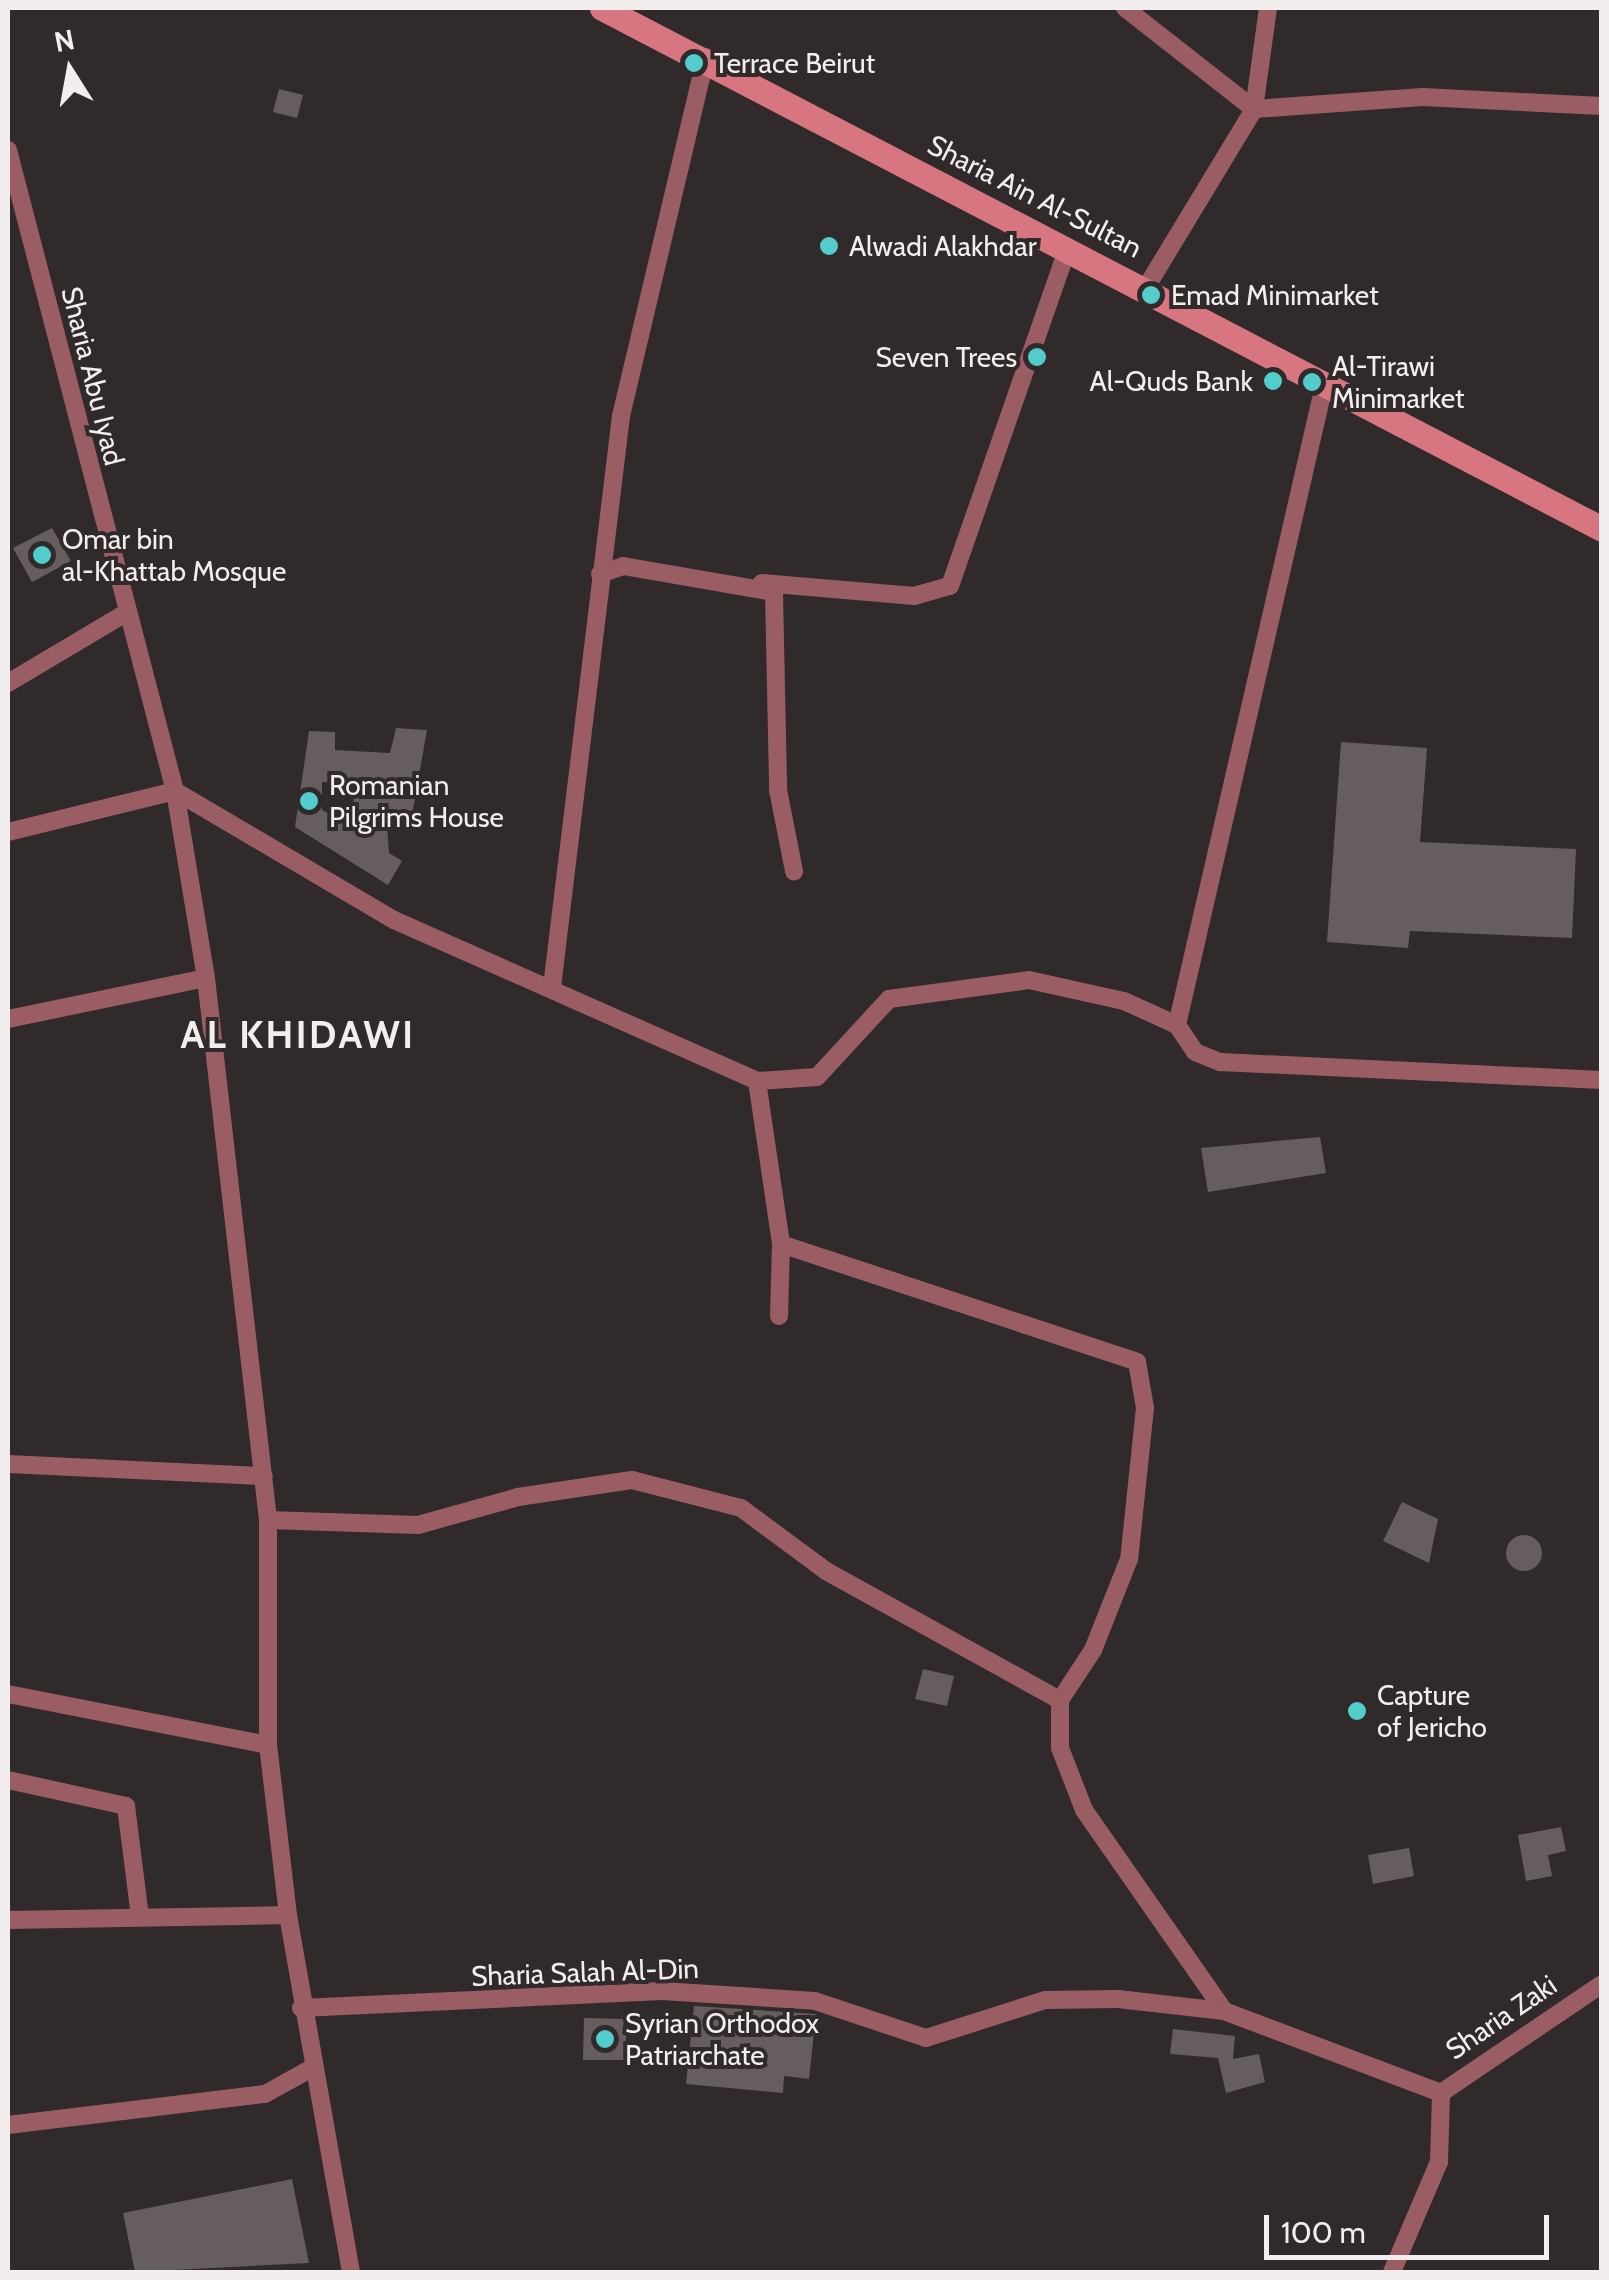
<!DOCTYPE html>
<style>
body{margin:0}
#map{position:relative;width:1609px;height:2280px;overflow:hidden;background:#312a2a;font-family:Cabin,sans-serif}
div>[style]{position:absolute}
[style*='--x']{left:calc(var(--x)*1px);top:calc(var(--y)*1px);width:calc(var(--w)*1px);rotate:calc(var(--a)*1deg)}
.building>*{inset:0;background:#665e5e}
.round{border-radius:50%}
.street>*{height:18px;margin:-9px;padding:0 9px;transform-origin:9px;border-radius:9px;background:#995d63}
.secondary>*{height:25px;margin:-12.5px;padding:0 12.5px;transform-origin:12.5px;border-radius:12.5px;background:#d77681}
.dots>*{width:28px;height:28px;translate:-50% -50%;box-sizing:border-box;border:5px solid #312a2a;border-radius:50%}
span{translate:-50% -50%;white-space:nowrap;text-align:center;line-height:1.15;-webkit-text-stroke:8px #312a2a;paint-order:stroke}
.poi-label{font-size:28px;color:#f3eeee}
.left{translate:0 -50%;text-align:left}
.right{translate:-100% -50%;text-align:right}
.street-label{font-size:28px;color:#f3eeee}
.district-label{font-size:38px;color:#f3eeee;font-weight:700;letter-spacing:2.5px}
.frame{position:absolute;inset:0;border:10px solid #f3eeee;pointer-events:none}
.north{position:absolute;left:20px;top:20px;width:100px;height:100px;-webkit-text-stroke:8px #312a2a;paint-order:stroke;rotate:349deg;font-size:28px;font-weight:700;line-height:40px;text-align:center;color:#f3eeee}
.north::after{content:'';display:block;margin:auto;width:35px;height:45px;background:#f3eeee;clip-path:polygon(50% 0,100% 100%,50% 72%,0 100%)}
.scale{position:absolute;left:1264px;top:2215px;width:285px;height:45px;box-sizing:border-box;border:5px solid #f3eeee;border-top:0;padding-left:12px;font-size:30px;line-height:35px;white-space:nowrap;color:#f3eeee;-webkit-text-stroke:8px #312a2a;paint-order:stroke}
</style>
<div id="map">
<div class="building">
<div style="clip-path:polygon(279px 89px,303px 95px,297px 118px,273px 112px)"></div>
<div style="clip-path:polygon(52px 528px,71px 561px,32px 582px,13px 548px)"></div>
<div style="clip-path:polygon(evenodd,396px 728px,427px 730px,410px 827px,387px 826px,389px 853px,402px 861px,388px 885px,295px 827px,309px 731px,335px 732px,335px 750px,390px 753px,396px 728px,322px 782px,354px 784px,353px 826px,322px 810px,322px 782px)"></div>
<div style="clip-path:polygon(1341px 742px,1427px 748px,1420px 842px,1576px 849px,1572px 938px,1410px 931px,1408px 948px,1327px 942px)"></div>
<div style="clip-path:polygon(1320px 1137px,1326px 1173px,1208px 1192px,1201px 1148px)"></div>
<div style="clip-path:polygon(1402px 1502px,1438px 1519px,1429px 1563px,1383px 1541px)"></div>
<div class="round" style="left:1506px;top:1535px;width:36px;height:36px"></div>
<div style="clip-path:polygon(923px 1669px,954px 1676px,947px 1706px,915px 1699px)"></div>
<div style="clip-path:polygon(1561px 1827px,1566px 1851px,1548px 1855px,1552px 1876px,1526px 1881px,1518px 1835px)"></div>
<div style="clip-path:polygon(1409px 1848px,1414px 1876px,1373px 1884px,1368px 1855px)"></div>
<div style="clip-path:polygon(694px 2006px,816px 2014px,809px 2079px,784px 2076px,783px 2093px,686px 2084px)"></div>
<div style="clip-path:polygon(584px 2018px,627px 2019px,625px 2060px,583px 2060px)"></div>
<div style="clip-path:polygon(1173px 2029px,1235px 2036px,1233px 2059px,1259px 2054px,1265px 2082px,1226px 2093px,1218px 2058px,1170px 2054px)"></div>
<div style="clip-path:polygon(292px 2179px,309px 2263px,135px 2272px,123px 2213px)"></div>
</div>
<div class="street">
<div style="--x:1125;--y:8;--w:164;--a:38.1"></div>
<div style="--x:1254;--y:109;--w:169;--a:-4.1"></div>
<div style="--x:1423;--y:97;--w:179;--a:2.9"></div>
<div style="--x:8;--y:150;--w:662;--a:75.4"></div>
<div style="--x:175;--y:791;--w:190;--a:80.6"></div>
<div style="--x:206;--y:978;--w:546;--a:83.47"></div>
<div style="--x:1147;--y:286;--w:207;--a:-58.8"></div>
<div style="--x:1254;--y:109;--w:102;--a:-82.1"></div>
<div style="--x:600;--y:574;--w:24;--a:-19"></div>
<div style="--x:623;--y:566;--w:153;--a:9.8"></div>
<div style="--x:774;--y:592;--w:198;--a:88.8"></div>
<div style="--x:778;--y:790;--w:83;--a:78.8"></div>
<div style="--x:762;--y:583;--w:153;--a:4.9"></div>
<div style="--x:914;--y:596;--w:37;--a:-16"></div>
<div style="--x:950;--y:586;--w:353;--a:-70.8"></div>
<div style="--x:8;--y:683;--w:135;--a:-30.7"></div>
<div style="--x:8;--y:832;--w:172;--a:-13.8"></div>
<div style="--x:175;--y:791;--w:254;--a:30.5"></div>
<div style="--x:394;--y:920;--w:397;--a:23.9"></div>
<div style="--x:757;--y:1081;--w:165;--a:81.6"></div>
<div style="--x:552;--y:987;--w:575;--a:-83.11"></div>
<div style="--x:621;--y:416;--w:369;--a:-76.7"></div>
<div style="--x:8;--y:1019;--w:202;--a:-11.7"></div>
<div style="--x:1177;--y:1025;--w:652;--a:-77.05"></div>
<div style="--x:757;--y:1081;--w:60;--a:-3.8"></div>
<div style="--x:817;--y:1077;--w:106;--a:-47.3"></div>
<div style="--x:889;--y:999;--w:141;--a:-7.7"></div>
<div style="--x:1029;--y:980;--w:97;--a:12.5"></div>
<div style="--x:1124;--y:1001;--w:58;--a:24.4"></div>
<div style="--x:1177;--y:1025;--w:32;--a:56"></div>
<div style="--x:1195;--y:1052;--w:27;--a:22"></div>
<div style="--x:1220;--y:1062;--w:382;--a:2.7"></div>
<div style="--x:779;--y:1316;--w:72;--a:-88.4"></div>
<div style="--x:781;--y:1244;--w:375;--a:18.3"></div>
<div style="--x:1137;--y:1362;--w:47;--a:80.1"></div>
<div style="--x:1145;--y:1408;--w:152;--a:96"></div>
<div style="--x:1129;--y:1559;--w:98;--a:111.6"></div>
<div style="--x:1093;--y:1650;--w:60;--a:123.4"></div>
<div style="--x:8;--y:1464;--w:256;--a:2.7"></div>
<div style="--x:8;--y:1694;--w:265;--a:11.1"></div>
<div style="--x:8;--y:1780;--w:121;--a:12.4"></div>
<div style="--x:126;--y:1806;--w:112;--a:82.8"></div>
<div style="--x:288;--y:1915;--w:363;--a:80"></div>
<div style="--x:8;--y:1920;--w:280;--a:-1"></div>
<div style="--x:288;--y:1915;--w:171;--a:-96.7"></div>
<div style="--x:268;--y:1745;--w:225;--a:-90"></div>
<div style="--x:268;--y:1520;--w:150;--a:1.9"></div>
<div style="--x:418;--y:1525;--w:104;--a:-15.6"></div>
<div style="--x:518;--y:1497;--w:115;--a:-8.5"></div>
<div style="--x:632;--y:1480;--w:113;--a:14.4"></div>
<div style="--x:741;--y:1508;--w:106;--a:36.5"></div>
<div style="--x:826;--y:1571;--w:267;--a:28.9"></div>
<div style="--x:1060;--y:1700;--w:48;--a:90"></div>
<div style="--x:1060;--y:1748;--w:66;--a:68.8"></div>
<div style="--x:1084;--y:1810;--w:245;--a:55.1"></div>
<div style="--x:301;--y:2008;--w:361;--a:-2.7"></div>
<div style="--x:662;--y:1991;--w:153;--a:3.7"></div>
<div style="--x:815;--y:2001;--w:117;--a:18.4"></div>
<div style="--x:926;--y:2038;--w:125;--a:-17.7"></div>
<div style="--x:1045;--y:2000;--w:73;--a:-0.8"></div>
<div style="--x:1118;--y:1999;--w:107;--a:6.5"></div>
<div style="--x:1224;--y:2011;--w:232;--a:20.7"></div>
<div style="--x:8;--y:2125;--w:259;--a:-6.9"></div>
<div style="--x:265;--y:2094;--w:54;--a:-29"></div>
<div style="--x:1392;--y:2272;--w:120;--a:-66.9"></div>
<div style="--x:1439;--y:2162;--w:69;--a:-88.3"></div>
<div style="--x:1441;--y:2093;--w:194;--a:-34.1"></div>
</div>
<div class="secondary">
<div style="--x:602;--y:8;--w:1128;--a:27.52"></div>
</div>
<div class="dots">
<div style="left:694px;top:63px;background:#53cdcb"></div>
<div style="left:829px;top:246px;background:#53cdcb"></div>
<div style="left:1151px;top:295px;background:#53cdcb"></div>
<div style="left:1037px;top:357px;background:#53cdcb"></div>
<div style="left:1273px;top:381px;background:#53cdcb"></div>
<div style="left:1312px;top:382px;background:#53cdcb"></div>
<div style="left:42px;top:555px;background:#53cdcb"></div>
<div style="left:309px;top:801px;background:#53cdcb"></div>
<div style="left:1357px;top:1711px;background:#53cdcb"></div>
<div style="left:605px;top:2039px;background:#53cdcb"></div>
</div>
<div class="poi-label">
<span class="left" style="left:714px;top:63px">Terrace Beirut</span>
<span class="left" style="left:849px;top:246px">Alwadi Alakhdar</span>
<span class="left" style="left:1171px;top:295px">Emad Minimarket</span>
<span class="right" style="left:1017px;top:357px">Seven Trees</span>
<span class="left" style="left:1332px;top:382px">Al-Tirawi<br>Minimarket</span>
<span class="right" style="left:1253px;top:381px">Al-Quds Bank</span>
<span class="left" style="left:62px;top:555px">Omar bin<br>al-Khattab Mosque</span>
<span class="left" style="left:329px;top:801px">Romanian<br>Pilgrims House</span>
<span class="left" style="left:1377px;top:1711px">Capture<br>of Jericho</span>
<span class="left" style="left:625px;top:2039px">Syrian Orthodox<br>Patriarchate</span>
</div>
<div class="street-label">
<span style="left:1035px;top:196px;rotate:27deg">Sharia Ain Al-Sultan</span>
<span style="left:93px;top:376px;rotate:76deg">Sharia Abu Iyad</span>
<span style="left:585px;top:1972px;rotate:-2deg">Sharia Salah Al-Din</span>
<span style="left:1501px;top:2017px;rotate:-34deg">Sharia Zaki</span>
</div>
<div class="district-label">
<span style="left:298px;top:1035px">AL KHIDAWI</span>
</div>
<div class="frame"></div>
<div class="north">N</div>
<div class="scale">100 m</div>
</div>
